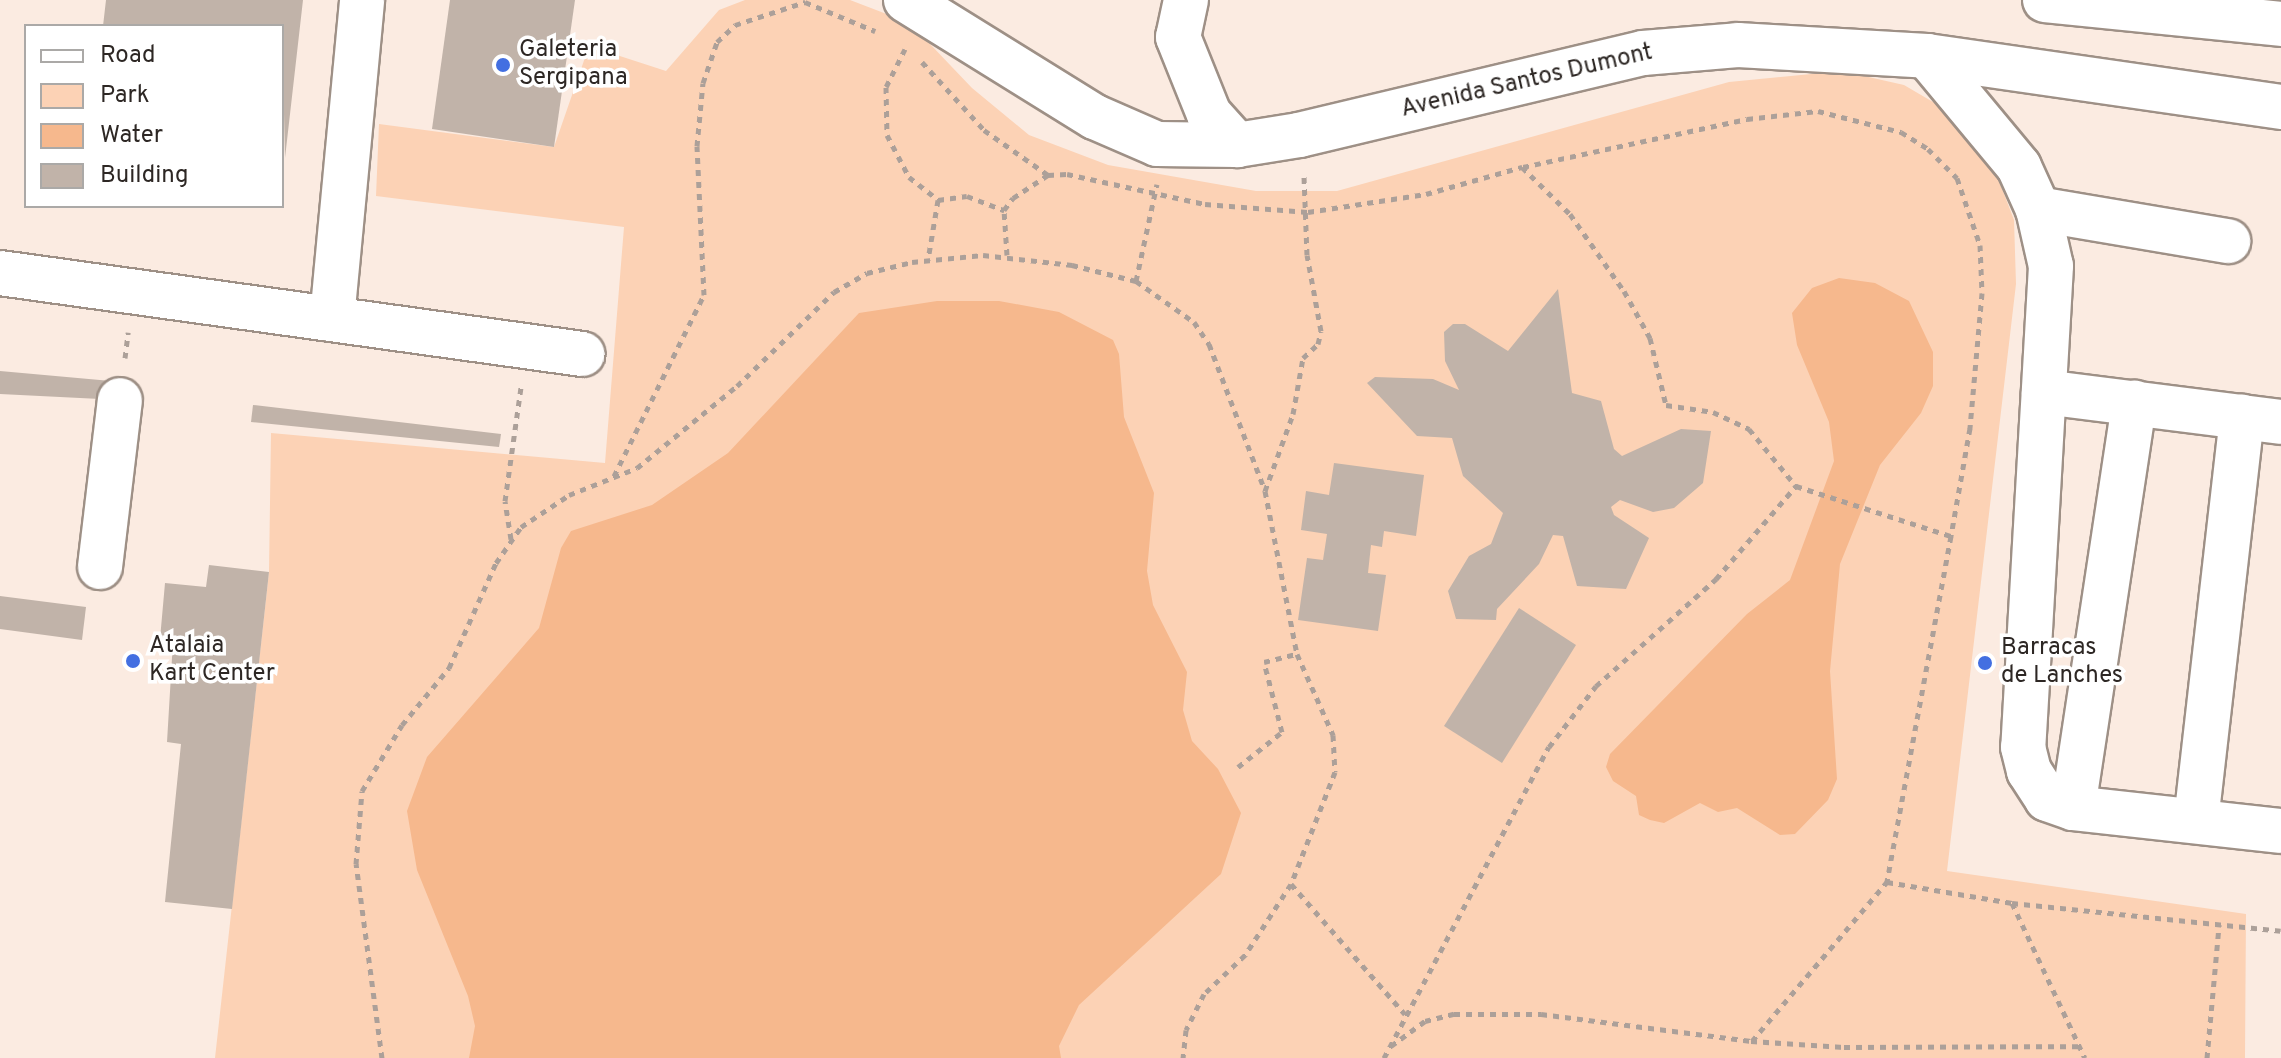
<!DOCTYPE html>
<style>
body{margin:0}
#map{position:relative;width:2281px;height:1058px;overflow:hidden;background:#fbebe1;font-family:Overpass,sans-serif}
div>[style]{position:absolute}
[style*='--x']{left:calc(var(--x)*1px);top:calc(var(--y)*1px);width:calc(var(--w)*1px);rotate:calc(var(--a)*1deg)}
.green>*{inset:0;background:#fcd2b5}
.water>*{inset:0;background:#f6b88d}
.building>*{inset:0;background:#c1b3a9}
.path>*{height:5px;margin-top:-2.5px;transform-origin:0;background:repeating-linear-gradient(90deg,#aca099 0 6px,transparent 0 12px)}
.roads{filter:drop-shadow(2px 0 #9e9086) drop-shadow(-2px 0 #9e9086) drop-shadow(0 2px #9e9086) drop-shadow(0 -2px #9e9086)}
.minor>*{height:44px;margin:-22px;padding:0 22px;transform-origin:22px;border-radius:22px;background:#fff}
.major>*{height:44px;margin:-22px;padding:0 22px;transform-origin:22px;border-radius:22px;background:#fff}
.dots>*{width:22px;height:22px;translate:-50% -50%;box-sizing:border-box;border:4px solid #fff;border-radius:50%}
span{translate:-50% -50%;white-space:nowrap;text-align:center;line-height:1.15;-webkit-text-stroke:7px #fff;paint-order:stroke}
.poi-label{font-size:24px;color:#2d2724}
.left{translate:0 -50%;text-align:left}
.street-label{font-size:24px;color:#2d2724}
.legend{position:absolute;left:24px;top:24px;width:260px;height:184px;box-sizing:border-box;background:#fff;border:2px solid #aba9a7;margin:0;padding:10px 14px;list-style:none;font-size:24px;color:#2d2724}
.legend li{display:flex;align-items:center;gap:16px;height:40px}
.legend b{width:40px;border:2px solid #aba9a7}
</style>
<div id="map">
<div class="green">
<div style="clip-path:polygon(745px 0,850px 0,910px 23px,972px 88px,1029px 135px,1108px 165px,1256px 191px,1337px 191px,1729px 82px,1842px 71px,1904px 85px,1950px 112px,1995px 170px,2014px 220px,2016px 284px,1947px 871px,2246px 914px,2245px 1058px,215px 1058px,269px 572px,271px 433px,605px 463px,624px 227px,376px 196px,379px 124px,554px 147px,589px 46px,666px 71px,719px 10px)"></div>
</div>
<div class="water">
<div style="clip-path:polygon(1839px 278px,1875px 283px,1909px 301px,1933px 352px,1933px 386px,1921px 413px,1880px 465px,1840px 564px,1830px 671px,1837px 779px,1828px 800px,1795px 834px,1780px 835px,1737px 808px,1718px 812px,1700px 803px,1664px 823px,1650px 820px,1639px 815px,1636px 796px,1613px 781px,1606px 767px,1610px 754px,1747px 614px,1790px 580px,1834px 461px,1829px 422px,1797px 345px,1792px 313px,1812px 288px)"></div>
<div style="clip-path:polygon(937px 301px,999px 301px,1059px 312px,1113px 340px,1119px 354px,1124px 417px,1154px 493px,1147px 571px,1153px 605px,1187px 672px,1183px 710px,1192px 741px,1218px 769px,1241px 813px,1221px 874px,1079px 1005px,1059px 1046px,1061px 1058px,469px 1058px,475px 1026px,468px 996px,417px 870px,407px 811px,427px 757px,539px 628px,561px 548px,571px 531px,652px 505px,728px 453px,859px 313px)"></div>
</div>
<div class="building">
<div style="clip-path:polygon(106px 0,303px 0,285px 158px,282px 26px,103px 26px)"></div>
<div style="clip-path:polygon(450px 0,575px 0,554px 147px,432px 129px)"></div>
<div style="clip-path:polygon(1558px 289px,1572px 393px,1601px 401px,1614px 449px,1622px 456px,1681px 429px,1711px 431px,1703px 483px,1674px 508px,1653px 512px,1620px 500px,1611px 507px,1614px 515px,1649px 538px,1626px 589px,1577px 586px,1563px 536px,1553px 535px,1539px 564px,1497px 609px,1496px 620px,1456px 619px,1448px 591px,1469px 556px,1491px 544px,1503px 513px,1463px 476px,1452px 438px,1417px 436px,1367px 383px,1375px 377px,1433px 379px,1459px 390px,1445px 361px,1444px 332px,1453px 324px,1465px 324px,1508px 351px)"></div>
<div style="clip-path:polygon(0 371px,122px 382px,120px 400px,0 394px)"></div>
<div style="clip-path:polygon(253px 405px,501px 434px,500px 441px,499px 447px,251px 422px)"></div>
<div style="clip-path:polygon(1334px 463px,1424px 475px,1416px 536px,1384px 531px,1382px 547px,1371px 545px,1368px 573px,1386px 575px,1378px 631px,1298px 620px,1307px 558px,1323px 560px,1327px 534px,1301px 530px,1306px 491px,1329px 495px)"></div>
<div style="clip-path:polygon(209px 565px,269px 572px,232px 909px,165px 902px,181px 744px,167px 742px,173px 641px,160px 639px,165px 583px,206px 587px)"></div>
<div style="clip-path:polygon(0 596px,86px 607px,82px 640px,0 629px)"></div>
<div style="clip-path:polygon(1519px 608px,1576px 645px,1502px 763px,1444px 726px)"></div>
</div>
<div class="path">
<div style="--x:905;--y:49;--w:42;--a:116.6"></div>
<div style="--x:886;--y:87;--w:48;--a:88.8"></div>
<div style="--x:887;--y:135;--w:47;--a:62.4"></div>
<div style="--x:909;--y:177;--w:37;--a:38"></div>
<div style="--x:938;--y:200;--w:61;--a:99.5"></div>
<div style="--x:922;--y:62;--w:92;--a:47.6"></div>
<div style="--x:984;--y:130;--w:78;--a:35.1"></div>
<div style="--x:1523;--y:167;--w:229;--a:-12.1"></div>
<div style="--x:1747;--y:119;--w:71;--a:-6.4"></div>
<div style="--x:1818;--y:111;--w:86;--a:14.2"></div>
<div style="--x:1901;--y:132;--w:32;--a:32"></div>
<div style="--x:1928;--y:149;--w:41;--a:45"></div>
<div style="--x:1957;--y:178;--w:71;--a:71.1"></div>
<div style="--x:1980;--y:245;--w:48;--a:87.6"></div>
<div style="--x:1982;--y:293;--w:136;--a:95.1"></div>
<div style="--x:1970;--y:428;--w:110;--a:100"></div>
<div style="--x:938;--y:200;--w:29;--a:-8"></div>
<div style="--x:967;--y:196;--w:40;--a:21"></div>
<div style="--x:1007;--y:255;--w:45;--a:-93.8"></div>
<div style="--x:1004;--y:210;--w:15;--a:-53"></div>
<div style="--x:1013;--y:198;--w:42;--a:-33.3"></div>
<div style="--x:1048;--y:175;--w:19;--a:-3"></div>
<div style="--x:1067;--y:174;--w:141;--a:12.3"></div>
<div style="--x:1205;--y:204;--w:103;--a:4.4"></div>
<div style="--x:1308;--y:212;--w:119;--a:-8.7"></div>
<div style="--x:1426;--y:194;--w:100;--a:-15.7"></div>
<div style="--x:1522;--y:167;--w:67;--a:44.4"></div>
<div style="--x:1570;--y:214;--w:94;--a:55"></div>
<div style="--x:1624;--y:291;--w:54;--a:61"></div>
<div style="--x:1650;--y:338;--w:69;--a:76.6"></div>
<div style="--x:1666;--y:405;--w:48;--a:8.5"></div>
<div style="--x:1713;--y:412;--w:40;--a:25"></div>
<div style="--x:1749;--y:429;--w:74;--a:50.5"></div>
<div style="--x:1796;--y:486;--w:163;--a:17.9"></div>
<div style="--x:1951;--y:536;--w:352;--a:100.5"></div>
<div style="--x:1136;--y:281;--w:99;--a:-77.8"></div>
<div style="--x:125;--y:358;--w:26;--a:-83"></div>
<div style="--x:614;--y:476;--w:202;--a:-63.6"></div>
<div style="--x:704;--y:295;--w:149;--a:-92.7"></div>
<div style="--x:697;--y:146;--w:63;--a:-84.6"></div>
<div style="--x:703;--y:83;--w:43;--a:-71.1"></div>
<div style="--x:717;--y:42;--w:25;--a:-43"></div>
<div style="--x:735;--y:25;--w:74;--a:-18.2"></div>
<div style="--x:805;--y:2;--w:76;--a:22.5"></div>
<div style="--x:1265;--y:491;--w:82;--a:-70"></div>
<div style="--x:1293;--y:414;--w:57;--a:-79.9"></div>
<div style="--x:1303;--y:358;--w:21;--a:-43"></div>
<div style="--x:1318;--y:344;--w:13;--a:-77"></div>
<div style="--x:1321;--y:331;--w:77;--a:-100.4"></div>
<div style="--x:1307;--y:255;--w:79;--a:-92.2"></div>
<div style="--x:511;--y:539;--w:38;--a:-99"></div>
<div style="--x:505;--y:501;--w:115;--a:-82"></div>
<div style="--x:1238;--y:767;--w:56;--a:-38.5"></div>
<div style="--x:1282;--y:732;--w:72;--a:-104.4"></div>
<div style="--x:1264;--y:662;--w:34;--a:-14"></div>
<div style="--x:1291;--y:884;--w:173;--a:48.8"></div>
<div style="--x:2012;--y:903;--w:171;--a:64.8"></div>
<div style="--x:1752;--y:1041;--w:209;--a:-49.7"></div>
<div style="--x:1887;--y:882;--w:127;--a:9.5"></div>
<div style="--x:2012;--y:903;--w:270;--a:5.9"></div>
<div style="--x:1391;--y:1046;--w:42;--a:-36.3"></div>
<div style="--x:1425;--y:1021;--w:30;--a:-14"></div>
<div style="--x:1454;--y:1014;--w:87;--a:0"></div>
<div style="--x:1541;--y:1014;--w:212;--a:7.3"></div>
<div style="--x:1751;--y:1041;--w:93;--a:3.7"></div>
<div style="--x:1844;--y:1047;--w:235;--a:-0.2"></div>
<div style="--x:382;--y:1058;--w:196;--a:-97.6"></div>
<div style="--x:356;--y:864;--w:73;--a:-85.3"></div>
<div style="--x:362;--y:791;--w:77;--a:-58.8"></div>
<div style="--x:402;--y:725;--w:74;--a:-50.5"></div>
<div style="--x:449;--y:668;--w:115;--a:-65.9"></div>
<div style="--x:496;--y:563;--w:44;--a:-55.2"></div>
<div style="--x:521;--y:527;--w:58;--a:-33.7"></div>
<div style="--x:569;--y:495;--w:73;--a:-21.7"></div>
<div style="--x:637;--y:468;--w:129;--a:-39.4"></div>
<div style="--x:737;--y:386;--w:135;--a:-44.1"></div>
<div style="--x:834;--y:292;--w:38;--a:-30"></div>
<div style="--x:867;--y:273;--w:46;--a:-13.7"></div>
<div style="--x:912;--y:262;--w:71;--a:-5.6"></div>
<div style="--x:983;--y:255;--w:90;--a:6.4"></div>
<div style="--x:1072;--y:265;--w:66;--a:14"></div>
<div style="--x:1136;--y:281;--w:71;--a:35.3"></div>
<div style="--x:1194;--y:322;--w:27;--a:56"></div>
<div style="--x:1209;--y:344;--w:157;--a:69.1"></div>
<div style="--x:1265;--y:491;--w:166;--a:78.9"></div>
<div style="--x:1297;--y:654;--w:89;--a:66"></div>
<div style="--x:1333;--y:735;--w:37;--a:87"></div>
<div style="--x:1335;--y:772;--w:120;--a:111.4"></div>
<div style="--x:1291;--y:884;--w:85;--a:122.9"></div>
<div style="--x:1245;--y:955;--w:57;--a:136.4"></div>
<div style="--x:1204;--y:994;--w:40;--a:116.6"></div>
<div style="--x:1186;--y:1030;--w:28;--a:96"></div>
<div style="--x:1384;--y:1058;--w:352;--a:-62.1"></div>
<div style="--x:1549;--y:747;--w:77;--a:-52.4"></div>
<div style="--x:1596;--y:686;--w:161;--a:-41.7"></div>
<div style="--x:1716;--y:579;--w:123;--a:-49.3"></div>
<div style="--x:2207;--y:1058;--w:134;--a:-84.8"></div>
</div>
<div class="roads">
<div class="minor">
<div style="--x:1927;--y:56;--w:144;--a:50.3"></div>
<div style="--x:2019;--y:167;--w:46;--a:65.7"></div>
<div style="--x:2038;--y:209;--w:58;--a:77.2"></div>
<div style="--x:2051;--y:266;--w:482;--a:93.3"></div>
<div style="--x:2023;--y:747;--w:25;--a:76"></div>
<div style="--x:2029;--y:771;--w:33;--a:57"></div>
<div style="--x:2047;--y:799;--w:28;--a:19"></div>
<div style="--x:2073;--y:808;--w:209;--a:6.3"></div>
<div style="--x:2038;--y:209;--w:193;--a:9.6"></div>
<div style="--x:0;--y:273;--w:588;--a:7.92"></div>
<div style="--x:332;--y:319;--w:320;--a:-84.6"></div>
<div style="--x:2044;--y:392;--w:239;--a:7.2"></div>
<div style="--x:100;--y:567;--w:168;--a:-83.2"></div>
<div style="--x:2073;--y:808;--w:410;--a:-81.4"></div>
<div style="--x:2196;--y:821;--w:407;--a:-83.5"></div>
</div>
<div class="major">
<div style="--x:906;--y:0;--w:222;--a:31.8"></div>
<div style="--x:1095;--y:117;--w:68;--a:23.5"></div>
<div style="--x:1157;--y:144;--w:80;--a:0.7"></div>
<div style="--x:1237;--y:145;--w:63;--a:-9.2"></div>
<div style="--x:1299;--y:135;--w:354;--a:-13.4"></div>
<div style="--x:1643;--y:53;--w:95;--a:-4.8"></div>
<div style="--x:1738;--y:45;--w:189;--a:3.3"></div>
<div style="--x:1927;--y:56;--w:358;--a:8.2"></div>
<div style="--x:1186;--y:0;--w:38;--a:102"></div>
<div style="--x:1178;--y:37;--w:83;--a:68.1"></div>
<div style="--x:1209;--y:114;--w:42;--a:47.9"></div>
<div style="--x:2045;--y:0;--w:237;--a:5.8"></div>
</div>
</div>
<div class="dots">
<div style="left:503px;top:65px;background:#436fe1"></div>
<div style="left:133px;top:661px;background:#436fe1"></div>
<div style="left:1985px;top:663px;background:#436fe1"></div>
</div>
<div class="poi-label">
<span class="left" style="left:519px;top:65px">Galeteria<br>Sergipana</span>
<span class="left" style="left:149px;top:661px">Atalaia<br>Kart Center</span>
<span class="left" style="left:2001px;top:663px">Barracas<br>de Lanches</span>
</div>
<div class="street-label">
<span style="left:1527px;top:82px;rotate:-13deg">Avenida Santos Dumont</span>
</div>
<ul class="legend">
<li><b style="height:10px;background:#fff"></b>Road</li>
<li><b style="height:22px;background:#fcd2b5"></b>Park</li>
<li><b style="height:22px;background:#f6b88d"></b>Water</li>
<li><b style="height:22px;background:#c1b3a9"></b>Building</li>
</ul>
</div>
